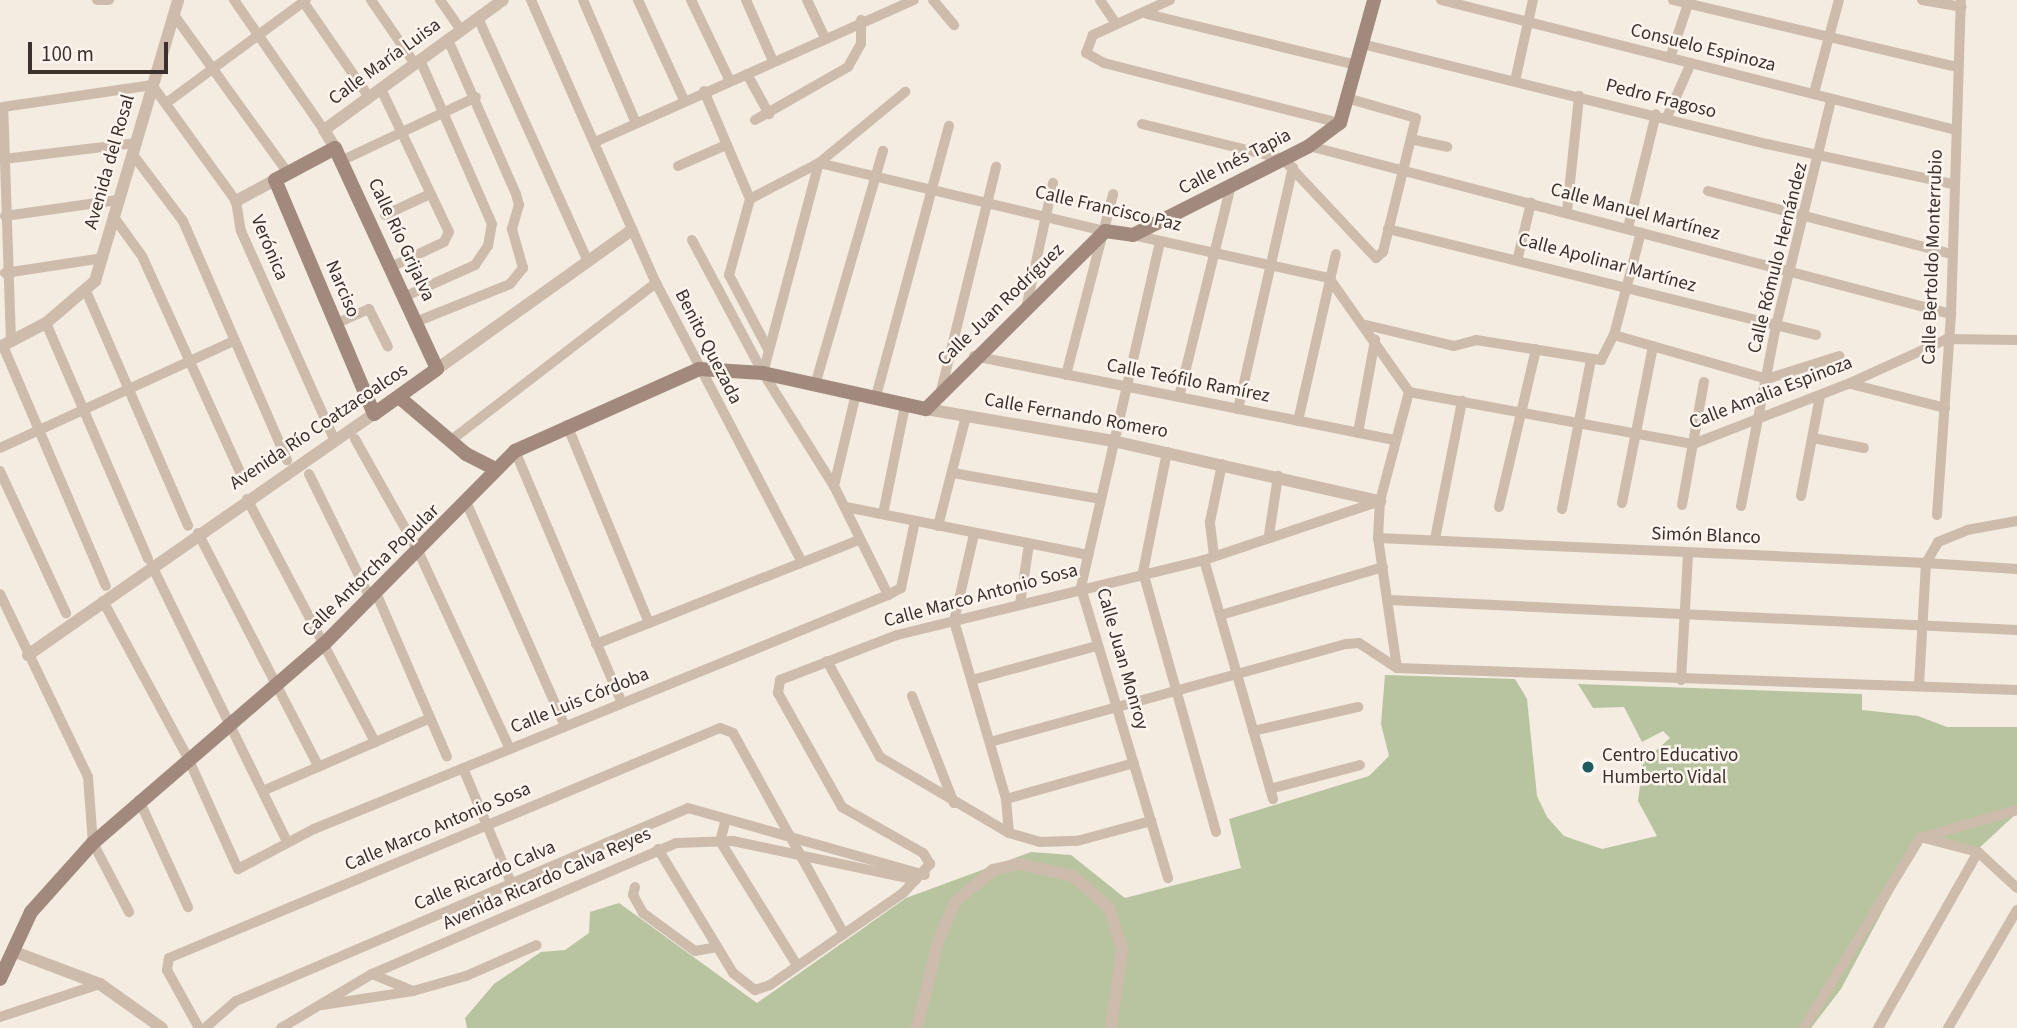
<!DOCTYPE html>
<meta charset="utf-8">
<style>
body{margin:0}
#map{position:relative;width:2017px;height:1028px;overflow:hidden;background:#f4ebe1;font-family:"Source Sans 3",sans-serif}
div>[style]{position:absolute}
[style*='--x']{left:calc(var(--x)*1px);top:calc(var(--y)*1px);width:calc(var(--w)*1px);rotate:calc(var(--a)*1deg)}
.green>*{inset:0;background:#b8c4a0}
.minor>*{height:10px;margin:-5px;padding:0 5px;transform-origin:5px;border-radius:5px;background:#cdbbac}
.tertiary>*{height:12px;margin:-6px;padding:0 6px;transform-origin:6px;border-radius:6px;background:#cdbbac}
.secondary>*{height:14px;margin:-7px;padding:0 7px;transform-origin:7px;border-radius:7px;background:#a18a7d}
.dots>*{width:19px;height:19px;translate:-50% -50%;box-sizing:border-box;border:4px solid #fbf5ee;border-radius:50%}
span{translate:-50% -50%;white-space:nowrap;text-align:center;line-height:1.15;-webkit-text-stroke:5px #fbf5ee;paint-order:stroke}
.street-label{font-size:19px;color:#3b302b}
.poi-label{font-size:19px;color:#3b302b}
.left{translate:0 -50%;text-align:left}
.scale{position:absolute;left:28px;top:42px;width:140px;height:32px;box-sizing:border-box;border:4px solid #3b302b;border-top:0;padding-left:9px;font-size:21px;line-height:24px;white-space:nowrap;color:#3b302b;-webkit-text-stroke:5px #fbf5ee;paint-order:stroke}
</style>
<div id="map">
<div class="green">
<div style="clip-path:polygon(1385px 675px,1515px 679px,1527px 699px,1537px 796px,1547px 817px,1564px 836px,1602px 849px,1657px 836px,1638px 801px,1643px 762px,1670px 738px,1663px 731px,1642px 742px,1624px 707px,1593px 708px,1578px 684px,1862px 694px,1862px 710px,1918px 716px,1947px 727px,2017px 727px,2017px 813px,1977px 850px,1921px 839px,1841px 989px,1811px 1028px,467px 1028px,465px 1018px,494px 984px,541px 952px,565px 950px,589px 933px,590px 912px,619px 903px,757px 1003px,906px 898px,1031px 852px,1071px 855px,1125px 898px,1241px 868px,1229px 819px,1369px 776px,1389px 756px,1381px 724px)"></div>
</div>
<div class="minor">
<div style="--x:97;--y:0;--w:12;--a:0"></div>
<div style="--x:234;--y:0;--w:158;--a:55.3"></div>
<div style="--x:302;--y:0;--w:118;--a:55.4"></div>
<div style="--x:371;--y:0;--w:78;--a:55.5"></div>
<div style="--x:440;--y:0;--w:37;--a:55"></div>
<div style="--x:531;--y:0;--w:309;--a:66.2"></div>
<div style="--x:656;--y:283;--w:315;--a:62.4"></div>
<div style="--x:583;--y:0;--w:132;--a:66.7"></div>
<div style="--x:638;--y:0;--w:110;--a:65.3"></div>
<div style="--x:691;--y:0;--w:90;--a:64.3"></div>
<div style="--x:746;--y:0;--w:67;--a:66.1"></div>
<div style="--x:807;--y:0;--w:42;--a:64.7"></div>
<div style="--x:933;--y:0;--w:33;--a:50"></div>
<div style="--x:1100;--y:0;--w:29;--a:56"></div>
<div style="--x:1170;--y:0;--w:85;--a:155.6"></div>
<div style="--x:1093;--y:35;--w:19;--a:111"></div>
<div style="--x:1086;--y:53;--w:21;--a:29"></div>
<div style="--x:1104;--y:63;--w:244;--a:14.3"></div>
<div style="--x:1441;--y:0;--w:531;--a:14.17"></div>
<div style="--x:1673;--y:0;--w:291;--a:13.3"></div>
<div style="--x:1922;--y:0;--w:40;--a:10"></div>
<div style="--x:1147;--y:14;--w:216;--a:13.7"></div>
<div style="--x:174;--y:15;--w:195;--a:54.2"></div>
<div style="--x:478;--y:18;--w:268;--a:65.7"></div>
<div style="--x:1362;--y:44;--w:417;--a:13.9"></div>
<div style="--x:1767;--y:144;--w:189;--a:12.2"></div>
<div style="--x:1670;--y:58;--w:60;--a:-71.6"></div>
<div style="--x:747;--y:74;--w:46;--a:61.2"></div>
<div style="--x:1515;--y:81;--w:83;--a:-77.5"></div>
<div style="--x:381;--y:89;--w:158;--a:64.6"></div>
<div style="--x:449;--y:232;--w:11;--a:117"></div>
<div style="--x:444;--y:242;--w:59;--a:154.7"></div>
<div style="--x:704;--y:91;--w:117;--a:66.9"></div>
<div style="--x:1814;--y:93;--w:96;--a:-75"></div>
<div style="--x:169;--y:101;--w:170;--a:-36.4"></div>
<div style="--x:1667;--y:117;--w:59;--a:-66"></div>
<div style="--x:755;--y:120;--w:107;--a:-29.7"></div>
<div style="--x:848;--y:67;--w:26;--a:-61"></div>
<div style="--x:861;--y:44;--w:24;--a:-90"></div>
<div style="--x:1142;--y:124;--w:145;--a:13.9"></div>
<div style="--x:1283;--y:159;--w:136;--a:46.8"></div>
<div style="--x:1376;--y:258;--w:9;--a:-41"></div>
<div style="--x:1383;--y:252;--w:138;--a:-76.2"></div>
<div style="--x:1416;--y:118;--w:69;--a:-163.9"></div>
<div style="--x:1415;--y:140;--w:33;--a:12"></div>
<div style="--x:595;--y:142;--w:349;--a:-24"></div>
<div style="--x:1309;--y:146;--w:664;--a:14.66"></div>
<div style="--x:134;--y:156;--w:81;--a:53"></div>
<div style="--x:183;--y:221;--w:261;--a:66.5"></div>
<div style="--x:4;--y:159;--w:134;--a:-6.9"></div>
<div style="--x:343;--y:160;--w:147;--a:-25.3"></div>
<div style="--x:678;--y:166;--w:52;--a:-23.6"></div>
<div style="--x:1708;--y:191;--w:251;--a:14.5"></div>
<div style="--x:750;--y:199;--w:78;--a:-27.6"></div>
<div style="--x:819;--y:163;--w:294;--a:13.4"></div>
<div style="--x:750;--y:199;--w:79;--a:105.4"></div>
<div style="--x:729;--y:275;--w:84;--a:62.2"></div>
<div style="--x:1567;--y:211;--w:116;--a:-84"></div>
<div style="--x:385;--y:215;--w:50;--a:-25"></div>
<div style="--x:5;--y:216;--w:114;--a:-8.1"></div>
<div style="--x:113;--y:216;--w:49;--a:54.1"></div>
<div style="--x:142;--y:256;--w:247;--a:65.6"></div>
<div style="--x:1628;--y:228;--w:117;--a:-76.2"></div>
<div style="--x:1388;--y:229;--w:441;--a:13.9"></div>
<div style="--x:1133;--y:235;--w:201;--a:12.4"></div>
<div style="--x:1329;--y:278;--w:139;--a:54.9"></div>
<div style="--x:692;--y:240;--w:151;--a:61.9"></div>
<div style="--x:763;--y:373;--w:133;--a:57.9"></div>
<div style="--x:834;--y:486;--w:122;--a:63.6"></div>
<div style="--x:1160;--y:242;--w:355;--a:102.9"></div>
<div style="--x:1081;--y:588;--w:303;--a:73.3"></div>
<div style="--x:1518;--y:257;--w:56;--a:-76.5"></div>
<div style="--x:5;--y:273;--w:99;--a:-8.7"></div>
<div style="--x:86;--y:291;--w:256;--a:66.5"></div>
<div style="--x:406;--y:296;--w:76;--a:-24.2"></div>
<div style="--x:475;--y:265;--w:23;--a:-56"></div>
<div style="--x:488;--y:246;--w:22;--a:-80"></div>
<div style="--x:492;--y:224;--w:179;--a:-113.7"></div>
<div style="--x:1026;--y:309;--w:129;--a:-77.9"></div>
<div style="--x:418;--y:321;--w:99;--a:-21.9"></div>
<div style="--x:510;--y:284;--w:21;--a:-51"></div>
<div style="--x:523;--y:268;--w:41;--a:-105.8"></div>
<div style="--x:512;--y:229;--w:25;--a:-74"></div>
<div style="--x:519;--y:205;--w:11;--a:-105"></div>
<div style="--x:516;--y:194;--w:168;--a:-113.8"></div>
<div style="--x:46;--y:323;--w:257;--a:66.6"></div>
<div style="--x:335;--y:324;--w:37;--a:-24"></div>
<div style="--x:369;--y:309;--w:42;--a:63.4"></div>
<div style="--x:1366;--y:325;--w:90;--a:13.4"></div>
<div style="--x:1454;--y:346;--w:23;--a:-15"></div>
<div style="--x:1476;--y:340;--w:127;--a:9.1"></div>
<div style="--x:1601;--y:360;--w:28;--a:-63"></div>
<div style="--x:1614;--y:335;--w:106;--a:-75.3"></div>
<div style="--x:1614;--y:335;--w:159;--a:16"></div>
<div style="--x:1767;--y:379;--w:76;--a:-17.7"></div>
<div style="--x:11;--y:342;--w:235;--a:-91.9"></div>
<div style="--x:3;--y:107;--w:151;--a:-8.4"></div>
<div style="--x:152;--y:85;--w:143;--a:54.1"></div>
<div style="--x:236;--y:201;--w:30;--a:81"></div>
<div style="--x:241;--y:231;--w:228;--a:65.9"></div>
<div style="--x:3;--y:346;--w:261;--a:66.8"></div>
<div style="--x:974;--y:356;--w:430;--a:11.3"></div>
<div style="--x:763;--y:373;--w:217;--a:-75.1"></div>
<div style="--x:819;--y:163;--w:112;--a:-39.5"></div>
<div style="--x:1066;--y:375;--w:187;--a:-75.4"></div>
<div style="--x:1851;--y:384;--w:97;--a:14.3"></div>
<div style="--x:815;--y:385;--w:244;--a:-73.8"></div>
<div style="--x:941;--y:391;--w:231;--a:-76.2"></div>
<div style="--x:1409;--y:392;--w:289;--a:10.4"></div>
<div style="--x:1693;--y:444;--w:168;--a:-21.2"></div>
<div style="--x:1850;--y:383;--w:107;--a:-24.4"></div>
<div style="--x:1947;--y:339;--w:70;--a:0.8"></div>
<div style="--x:1179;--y:397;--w:217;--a:-76.2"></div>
<div style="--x:875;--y:400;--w:284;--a:-74.9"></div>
<div style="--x:1238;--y:409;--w:248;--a:-77.2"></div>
<div style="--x:1298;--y:421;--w:171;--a:-77.2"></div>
<div style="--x:567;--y:425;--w:214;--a:67.5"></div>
<div style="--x:1358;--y:433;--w:95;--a:-79.6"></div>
<div style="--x:1813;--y:438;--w:52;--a:11.1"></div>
<div style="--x:355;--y:439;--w:131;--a:60.7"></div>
<div style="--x:419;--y:553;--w:216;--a:65.1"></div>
<div style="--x:450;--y:441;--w:260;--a:-37.5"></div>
<div style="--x:0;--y:448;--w:257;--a:-24.6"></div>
<div style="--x:515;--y:451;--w:274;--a:67"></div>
<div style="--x:1167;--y:452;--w:122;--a:101.3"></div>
<div style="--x:1143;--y:572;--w:270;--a:74.3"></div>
<div style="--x:0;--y:471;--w:157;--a:65.1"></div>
<div style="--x:953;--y:473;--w:149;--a:10"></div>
<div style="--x:309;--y:474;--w:140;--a:63.8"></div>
<div style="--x:834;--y:486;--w:95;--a:-76.6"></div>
<div style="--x:1801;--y:496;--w:102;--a:-79.2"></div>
<div style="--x:247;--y:499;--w:275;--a:62.2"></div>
<div style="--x:1622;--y:503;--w:160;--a:-78.8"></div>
<div style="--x:467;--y:504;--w:243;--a:66.2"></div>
<div style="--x:1682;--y:505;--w:125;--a:-79.9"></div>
<div style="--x:1741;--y:506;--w:183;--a:-79"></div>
<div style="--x:1776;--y:326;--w:232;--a:-76.3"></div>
<div style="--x:846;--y:507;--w:247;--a:11.2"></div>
<div style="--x:1499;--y:507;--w:162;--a:-76.8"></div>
<div style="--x:1562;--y:509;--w:152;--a:-79"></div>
<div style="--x:883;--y:514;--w:110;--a:-78.5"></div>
<div style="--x:1937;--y:515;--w:201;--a:-86"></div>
<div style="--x:1951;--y:314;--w:314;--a:-88.2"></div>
<div style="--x:938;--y:526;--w:114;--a:-75.7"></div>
<div style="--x:198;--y:533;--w:263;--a:62.7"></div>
<div style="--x:974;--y:534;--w:89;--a:102.9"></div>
<div style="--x:954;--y:621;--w:185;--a:73.7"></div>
<div style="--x:1006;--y:799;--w:34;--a:85"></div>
<div style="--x:1269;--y:535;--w:60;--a:-81.3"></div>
<div style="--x:1378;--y:538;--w:549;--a:2.61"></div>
<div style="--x:1926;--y:563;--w:24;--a:-60"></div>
<div style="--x:1938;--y:542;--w:31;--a:-22"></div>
<div style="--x:1967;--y:530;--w:51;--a:-10.2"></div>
<div style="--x:1435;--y:539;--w:141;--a:-78.9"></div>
<div style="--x:1214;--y:556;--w:34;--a:-97"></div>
<div style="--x:1210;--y:522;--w:59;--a:-78.3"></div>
<div style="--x:1204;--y:560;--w:249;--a:73.9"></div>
<div style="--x:152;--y:566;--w:307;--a:63.9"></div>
<div style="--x:0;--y:594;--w:203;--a:64.3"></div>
<div style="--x:88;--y:777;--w:66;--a:85.7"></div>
<div style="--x:93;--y:843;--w:78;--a:62.4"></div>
<div style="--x:377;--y:595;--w:176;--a:66.6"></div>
<div style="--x:1390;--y:600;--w:628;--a:2.74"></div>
<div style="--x:103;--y:601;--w:179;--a:61.6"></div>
<div style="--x:188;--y:758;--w:122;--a:65.8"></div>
<div style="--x:238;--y:869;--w:86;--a:-27.8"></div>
<div style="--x:314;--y:829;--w:620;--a:-22.18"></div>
<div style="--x:888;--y:595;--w:15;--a:-28"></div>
<div style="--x:901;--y:588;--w:68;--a:-78.2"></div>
<div style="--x:1020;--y:604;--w:61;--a:-81.5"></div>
<div style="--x:1221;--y:615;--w:169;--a:-16.5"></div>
<div style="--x:596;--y:644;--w:283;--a:-21.6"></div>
<div style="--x:827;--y:661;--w:110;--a:61.1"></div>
<div style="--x:880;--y:757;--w:150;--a:30.5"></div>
<div style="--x:1009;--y:833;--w:32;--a:16"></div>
<div style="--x:1040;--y:842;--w:37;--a:-2"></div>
<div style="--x:1077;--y:841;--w:77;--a:-15.1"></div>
<div style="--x:1397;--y:668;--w:131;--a:-98.3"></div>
<div style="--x:1378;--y:538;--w:37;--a:-87"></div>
<div style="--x:1380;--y:501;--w:113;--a:-75.1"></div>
<div style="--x:972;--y:680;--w:129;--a:-15.3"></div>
<div style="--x:1681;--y:680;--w:125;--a:-86.8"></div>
<div style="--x:1919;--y:685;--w:122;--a:-86.7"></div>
<div style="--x:1926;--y:563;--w:91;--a:3.8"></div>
<div style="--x:912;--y:696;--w:115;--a:68.6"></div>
<div style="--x:1253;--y:731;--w:108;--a:-12.9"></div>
<div style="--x:990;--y:742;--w:370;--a:-15.4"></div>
<div style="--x:1347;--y:644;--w:12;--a:-5"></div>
<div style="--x:1359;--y:643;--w:45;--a:33.3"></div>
<div style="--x:1397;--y:668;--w:620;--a:2.03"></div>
<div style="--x:463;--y:768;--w:125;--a:67.3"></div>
<div style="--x:1270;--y:789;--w:93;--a:-14.9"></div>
<div style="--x:265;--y:790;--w:178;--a:-23.5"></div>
<div style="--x:1006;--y:799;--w:133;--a:-15.7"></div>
<div style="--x:139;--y:800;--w:118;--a:65.4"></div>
<div style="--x:726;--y:819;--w:23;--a:105"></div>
<div style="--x:720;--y:841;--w:146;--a:58.2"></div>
<div style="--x:1924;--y:838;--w:56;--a:14.5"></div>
<div style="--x:1978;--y:852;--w:53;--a:42.7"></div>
<div style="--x:658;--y:849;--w:145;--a:58.8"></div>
<div style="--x:733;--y:973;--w:28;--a:38"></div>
<div style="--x:755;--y:990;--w:16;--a:-18"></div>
<div style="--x:770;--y:985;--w:162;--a:-34.7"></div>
<div style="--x:903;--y:893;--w:40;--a:-47"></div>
<div style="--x:930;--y:864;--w:13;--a:-122"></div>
<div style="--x:923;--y:853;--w:93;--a:-150.4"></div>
<div style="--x:842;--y:807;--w:131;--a:-119.3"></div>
<div style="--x:778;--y:693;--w:13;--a:-81"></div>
<div style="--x:780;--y:680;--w:125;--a:-21"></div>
<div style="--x:897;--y:635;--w:316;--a:-13.7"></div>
<div style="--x:1204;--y:560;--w:186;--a:-18.5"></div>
<div style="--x:635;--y:887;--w:8;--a:104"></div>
<div style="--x:633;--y:895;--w:21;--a:61"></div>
<div style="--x:643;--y:913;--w:64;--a:36.2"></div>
<div style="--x:695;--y:951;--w:22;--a:-10"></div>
<div style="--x:372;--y:974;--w:44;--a:22.5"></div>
<div style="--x:322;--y:1005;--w:92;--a:-8.7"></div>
<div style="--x:413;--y:991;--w:55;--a:-15.8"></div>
<div style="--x:466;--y:976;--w:77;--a:-23.6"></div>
<div style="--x:0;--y:1017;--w:105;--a:-18.3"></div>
<div style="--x:199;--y:1028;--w:66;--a:-118.9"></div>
<div style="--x:167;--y:970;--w:12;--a:-81"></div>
<div style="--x:169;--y:958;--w:597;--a:-22.66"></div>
<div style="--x:720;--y:728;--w:14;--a:21"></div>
<div style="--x:733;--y:733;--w:227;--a:61.1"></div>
<div style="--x:205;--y:1028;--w:41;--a:-41.1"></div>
<div style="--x:236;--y:1001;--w:491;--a:-23.1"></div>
<div style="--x:688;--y:808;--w:246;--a:15.8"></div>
<div style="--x:281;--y:1028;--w:106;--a:-30.7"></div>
<div style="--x:372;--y:974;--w:331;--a:-23.3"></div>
<div style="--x:676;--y:843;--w:57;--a:-2"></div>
<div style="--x:733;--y:841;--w:187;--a:12"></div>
<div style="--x:1804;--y:1028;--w:223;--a:-58.6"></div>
<div style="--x:1920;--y:838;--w:101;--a:-16.1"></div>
<div style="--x:1878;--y:1028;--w:202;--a:-60.4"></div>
<div style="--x:1948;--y:1028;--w:137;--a:-59.7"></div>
</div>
<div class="tertiary">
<div style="--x:335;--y:148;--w:21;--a:-121"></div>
<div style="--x:324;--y:130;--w:221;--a:-36"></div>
<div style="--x:236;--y:201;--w:44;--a:-28.3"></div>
<div style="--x:0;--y:347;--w:52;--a:-27.6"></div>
<div style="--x:46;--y:323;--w:65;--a:-40.6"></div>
<div style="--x:95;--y:281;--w:293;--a:-73.5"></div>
<div style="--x:437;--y:369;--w:239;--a:-35.5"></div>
<div style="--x:926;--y:409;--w:190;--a:9.7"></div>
<div style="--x:1113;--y:441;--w:274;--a:12.7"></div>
<div style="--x:28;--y:655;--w:422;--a:-34.9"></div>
<div style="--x:15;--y:952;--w:91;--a:20.6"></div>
<div style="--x:100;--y:984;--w:76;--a:35.4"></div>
<div style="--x:917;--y:1028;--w:89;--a:-76.3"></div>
<div style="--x:938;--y:942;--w:43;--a:-67"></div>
<div style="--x:955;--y:902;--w:50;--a:-40.1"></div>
<div style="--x:993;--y:870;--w:28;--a:-13"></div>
<div style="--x:1020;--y:864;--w:54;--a:12.8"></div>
<div style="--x:1073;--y:876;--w:48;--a:41.6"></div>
<div style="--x:1109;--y:908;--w:43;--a:72.4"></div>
<div style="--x:1122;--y:949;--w:80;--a:97.9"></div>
</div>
<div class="secondary">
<div style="--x:335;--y:148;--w:243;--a:65.2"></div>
<div style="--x:437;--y:369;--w:77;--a:144.5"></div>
<div style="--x:374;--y:414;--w:254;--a:-112.9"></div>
<div style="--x:275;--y:180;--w:68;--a:-28.1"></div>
<div style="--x:400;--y:398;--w:87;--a:40.3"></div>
<div style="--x:466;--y:454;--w:33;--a:27"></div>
<div style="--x:0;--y:979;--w:74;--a:-65.2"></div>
<div style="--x:31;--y:912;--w:93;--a:-48.1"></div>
<div style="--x:93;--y:843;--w:306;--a:-40.8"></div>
<div style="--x:325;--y:643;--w:270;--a:-45.3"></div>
<div style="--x:515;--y:451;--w:201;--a:-24"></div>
<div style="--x:699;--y:369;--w:64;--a:3.6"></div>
<div style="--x:763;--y:373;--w:167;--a:12.5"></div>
<div style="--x:926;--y:409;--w:252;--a:-44.8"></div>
<div style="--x:1105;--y:231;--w:28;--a:8"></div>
<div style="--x:1133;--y:235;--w:197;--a:-26.8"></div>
<div style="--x:1309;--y:146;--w:39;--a:-37"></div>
<div style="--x:1340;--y:123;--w:128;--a:-74.5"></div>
</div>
<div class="dots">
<div style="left:1588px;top:767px;background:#1f5a5e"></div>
</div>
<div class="street-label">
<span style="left:1703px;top:48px;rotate:14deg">Consuelo Espinoza</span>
<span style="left:385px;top:62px;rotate:-36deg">Calle María Luisa</span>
<span style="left:1661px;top:99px;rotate:14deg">Pedro Fragoso</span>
<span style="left:110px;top:162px;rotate:-74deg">Avenida del Rosal</span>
<span style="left:1235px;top:162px;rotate:-27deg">Calle Inés Tapia</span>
<span style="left:1108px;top:209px;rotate:13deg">Calle Francisco Paz</span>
<span style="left:1635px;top:212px;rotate:15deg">Calle Manuel Martínez</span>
<span style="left:401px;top:240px;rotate:65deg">Calle Río Grijalva</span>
<span style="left:269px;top:248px;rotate:67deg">Verónica</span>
<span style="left:1933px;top:257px;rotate:-88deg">Calle Bertoldo Monterrubio</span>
<span style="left:1778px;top:258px;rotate:-76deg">Calle Rómulo Hernández</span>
<span style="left:1607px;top:263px;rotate:15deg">Calle Apolinar Martínez</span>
<span style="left:342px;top:289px;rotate:67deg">Narciso</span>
<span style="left:1001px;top:305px;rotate:-44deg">Calle Juan Rodríguez</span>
<span style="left:708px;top:347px;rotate:63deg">Benito Quezada</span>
<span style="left:1188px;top:381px;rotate:11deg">Calle Teófilo Ramírez</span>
<span style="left:1771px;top:393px;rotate:-21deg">Calle Amalia Espinoza</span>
<span style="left:1076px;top:416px;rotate:10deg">Calle Fernando Romero</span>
<span style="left:319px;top:427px;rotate:-34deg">Avenida Río Coatzacoalcos</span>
<span style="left:1706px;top:536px;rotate:2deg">Simón Blanco</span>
<span style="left:371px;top:571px;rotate:-44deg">Calle Antorcha Popular</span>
<span style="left:981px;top:596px;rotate:-15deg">Calle Marco Antonio Sosa</span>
<span style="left:1122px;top:659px;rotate:74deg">Calle Juan Monroy</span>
<span style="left:580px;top:701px;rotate:-22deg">Calle Luis Córdoba</span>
<span style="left:438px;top:827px;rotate:-23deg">Calle Marco Antonio Sosa</span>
<span style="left:485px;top:876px;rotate:-23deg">Calle Ricardo Calva</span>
<span style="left:547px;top:879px;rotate:-24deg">Avenida Ricardo Calva Reyes</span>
</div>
<div class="poi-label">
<span class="left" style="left:1602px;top:767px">Centro Educativo<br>Humberto Vidal</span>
</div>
<div class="scale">100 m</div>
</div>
